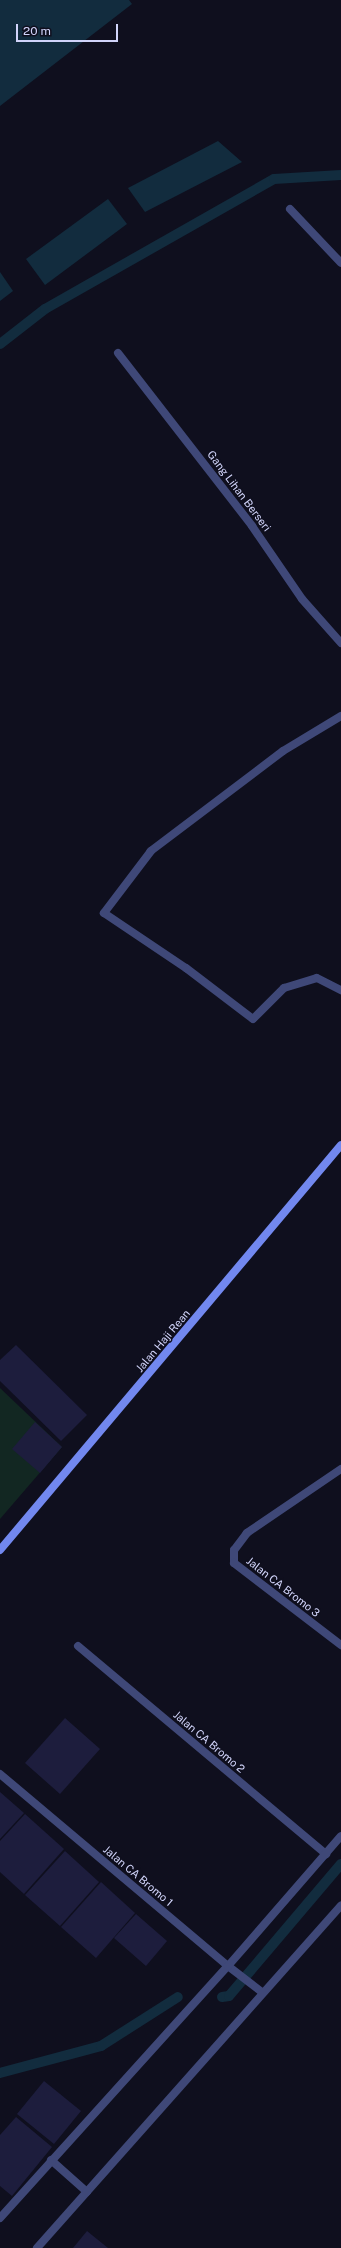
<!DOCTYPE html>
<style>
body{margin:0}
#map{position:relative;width:341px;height:2248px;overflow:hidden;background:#0f0f1e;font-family:"Public Sans",sans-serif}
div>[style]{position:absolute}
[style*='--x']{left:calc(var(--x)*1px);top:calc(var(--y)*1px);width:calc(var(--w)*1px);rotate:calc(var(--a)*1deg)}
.green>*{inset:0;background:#122722}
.water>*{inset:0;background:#122c3e}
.stream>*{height:10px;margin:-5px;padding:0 5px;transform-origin:5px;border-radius:5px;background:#122c3e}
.building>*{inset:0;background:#1d1d3d}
.street>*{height:8px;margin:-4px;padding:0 4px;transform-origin:4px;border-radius:4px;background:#3f4878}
.secondary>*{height:8px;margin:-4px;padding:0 4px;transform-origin:4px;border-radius:4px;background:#7288ef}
span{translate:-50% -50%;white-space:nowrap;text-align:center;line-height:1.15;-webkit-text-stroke:3px #0f0f1e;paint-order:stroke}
.street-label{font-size:11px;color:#d1d4fa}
.scale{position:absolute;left:16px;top:24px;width:102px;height:18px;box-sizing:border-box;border:2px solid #d1d4fa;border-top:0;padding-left:5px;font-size:12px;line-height:14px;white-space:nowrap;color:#d1d4fa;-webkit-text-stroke:3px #0f0f1e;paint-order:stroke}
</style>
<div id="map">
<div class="green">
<div style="clip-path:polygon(0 1388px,62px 1447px,0 1519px)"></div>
</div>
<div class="water">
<div style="clip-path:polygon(0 0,129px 0,132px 4px,0 106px)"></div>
<div style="clip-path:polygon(218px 141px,242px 162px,145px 212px,128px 188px)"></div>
<div style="clip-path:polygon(108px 199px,127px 224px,45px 285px,26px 259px)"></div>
<div style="clip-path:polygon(0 272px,13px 291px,0 301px)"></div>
</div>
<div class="stream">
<div style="--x:0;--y:344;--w:57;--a:-37.9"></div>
<div style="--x:45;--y:309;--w:263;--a:-29.6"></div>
<div style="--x:274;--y:179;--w:67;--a:-3.4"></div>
<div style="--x:222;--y:1997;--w:7;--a:-8"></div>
<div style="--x:229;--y:1996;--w:173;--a:-49.7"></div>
<div style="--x:0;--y:2073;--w:105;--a:-15"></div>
<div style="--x:101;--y:2046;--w:91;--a:-32.5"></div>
</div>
<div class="building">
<div style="clip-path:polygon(16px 1345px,87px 1415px,61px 1441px,0 1381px,0 1360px)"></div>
<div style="clip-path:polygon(35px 1422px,62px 1447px,40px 1473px,12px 1449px)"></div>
<div style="clip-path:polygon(65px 1718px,100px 1749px,60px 1794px,25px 1763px)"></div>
<div style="clip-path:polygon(0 1792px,24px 1813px,0 1839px)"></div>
<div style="clip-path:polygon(25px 1814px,64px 1849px,24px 1894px,0 1872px,0 1841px)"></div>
<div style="clip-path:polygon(65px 1851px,99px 1882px,60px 1926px,25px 1895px)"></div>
<div style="clip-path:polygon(101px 1882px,135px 1913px,96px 1958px,61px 1927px)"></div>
<div style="clip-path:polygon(136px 1914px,167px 1941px,146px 1966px,114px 1938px)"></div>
<div style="clip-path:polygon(44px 2081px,81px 2111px,54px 2144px,17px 2114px)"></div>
<div style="clip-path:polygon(16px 2117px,52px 2147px,12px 2196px,0 2186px,0 2135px)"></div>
<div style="clip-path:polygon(87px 2231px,108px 2248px,73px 2248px)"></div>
</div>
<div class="street">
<div style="--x:290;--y:209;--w:74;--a:46.6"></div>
<div style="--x:118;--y:353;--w:219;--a:52.2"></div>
<div style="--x:252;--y:526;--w:88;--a:55.6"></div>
<div style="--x:302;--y:599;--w:59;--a:48.4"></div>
<div style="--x:341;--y:716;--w:68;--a:148.9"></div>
<div style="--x:283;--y:751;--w:166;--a:142.9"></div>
<div style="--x:151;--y:851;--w:78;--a:127.2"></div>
<div style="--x:104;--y:913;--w:99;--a:33.9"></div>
<div style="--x:186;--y:968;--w:84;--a:37.3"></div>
<div style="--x:253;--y:1019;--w:44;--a:-45"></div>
<div style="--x:284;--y:988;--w:34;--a:-17"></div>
<div style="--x:317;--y:978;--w:27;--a:27"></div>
<div style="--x:341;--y:1469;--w:114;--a:145.8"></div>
<div style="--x:247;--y:1533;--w:21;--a:127"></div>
<div style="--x:234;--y:1550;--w:13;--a:90"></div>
<div style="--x:234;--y:1563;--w:135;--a:37.5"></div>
<div style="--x:78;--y:1646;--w:324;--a:40"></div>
<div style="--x:0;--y:1774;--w:298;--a:40.1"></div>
<div style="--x:228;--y:1966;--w:44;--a:37.6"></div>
<div style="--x:51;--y:2160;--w:48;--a:41.6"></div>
<div style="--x:0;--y:2218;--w:340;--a:-47.9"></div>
<div style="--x:228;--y:1966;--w:172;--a:-49"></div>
<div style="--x:37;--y:2248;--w:458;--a:-48.4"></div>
</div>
<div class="secondary">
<div style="--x:0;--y:1550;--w:529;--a:-49.9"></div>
</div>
<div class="street-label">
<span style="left:239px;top:491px;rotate:53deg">Gang Lihan Berseri</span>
<span style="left:163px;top:1341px;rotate:-50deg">Jalan Haji Rean</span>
<span style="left:283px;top:1587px;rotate:38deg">Jalan CA Bromo 3</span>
<span style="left:209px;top:1742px;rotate:40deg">Jalan CA Bromo 2</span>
<span style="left:138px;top:1876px;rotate:40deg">Jalan CA Bromo 1</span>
</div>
<div class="scale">20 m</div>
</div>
